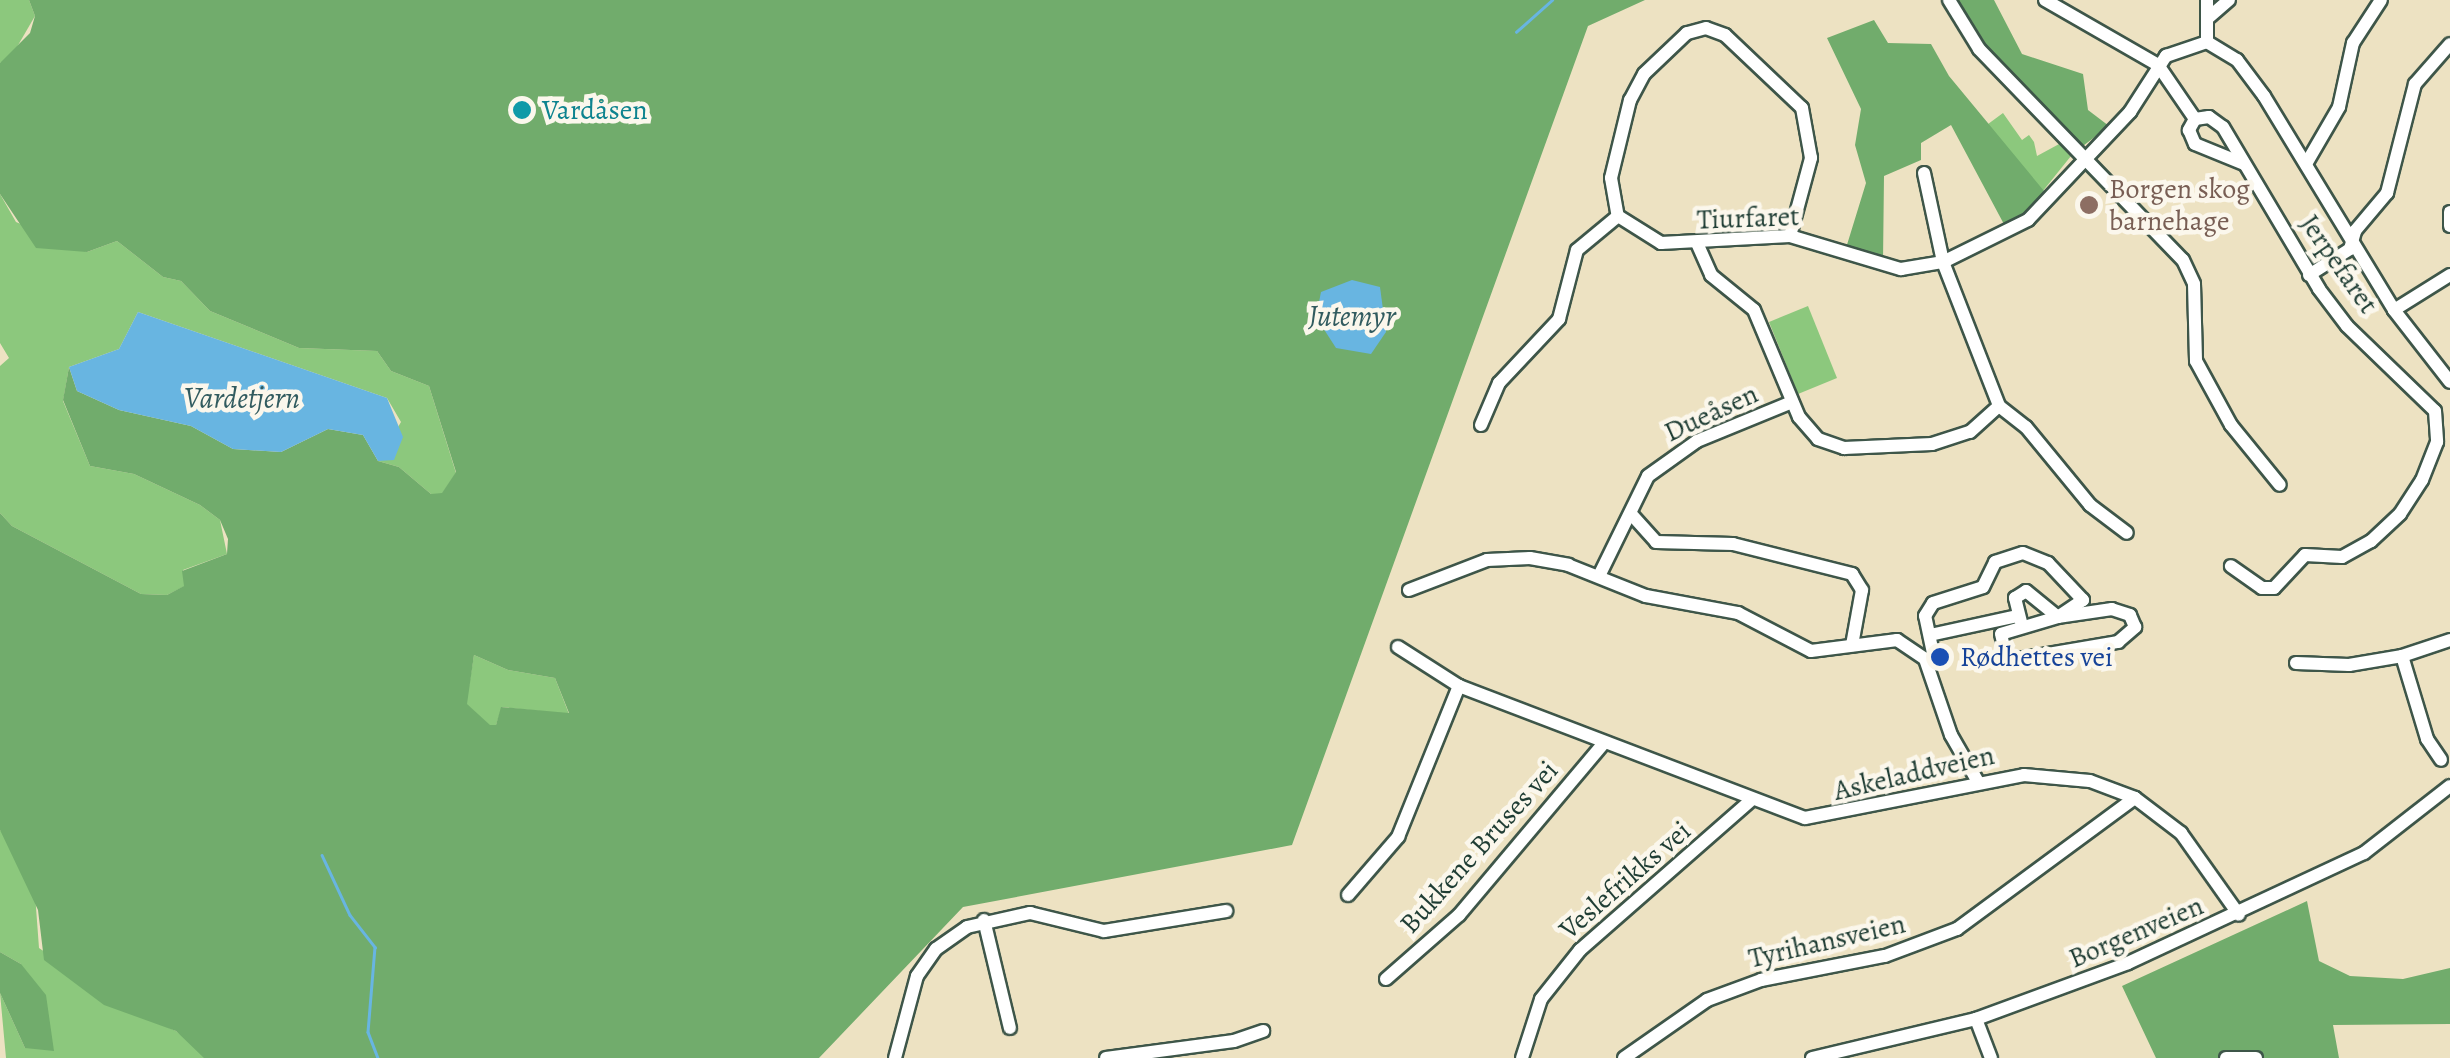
<!DOCTYPE html>
<meta charset="utf-8">
<style>
body{margin:0}
#map{position:relative;width:2450px;height:1058px;overflow:hidden;background:#ede2c2;font-family:Alegreya,serif}
div>[style]{position:absolute}
[style*='--x']{left:calc(var(--x)*1px);top:calc(var(--y)*1px);width:calc(var(--w)*1px);rotate:calc(var(--a)*1deg)}
.green>*{inset:0;background:#8cc87d}
.forest>*{inset:0;background:#71ac6c}
.water>*{inset:0;background:#68b5e1}
.stream>*{height:2.5px;margin:-1.25px;padding:0 1.25px;transform-origin:1.25px;border-radius:1.25px;background:#68b5e1}
.roads{filter:drop-shadow(2px 0 #3e5649) drop-shadow(-2px 0 #3e5649) drop-shadow(0 2px #3e5649) drop-shadow(0 -2px #3e5649)}
.minor>*{height:12px;margin:-6px;padding:0 6px;transform-origin:6px;border-radius:6px;background:#fff}
.dots>*{width:28px;height:28px;translate:-50% -50%;box-sizing:border-box;border:5px solid #fbf7ec;border-radius:50%}
span{translate:-50% -50%;white-space:nowrap;text-align:center;line-height:1.15;-webkit-text-stroke:9px #fbf7ec;paint-order:stroke}
.culture-label{font-size:28px;color:#0d838f}
.left{translate:0 -50%;text-align:left}
.education-label{font-size:28px;color:#785e54}
.street-label{font-size:28px;color:#1f3d34}
.transit-label{font-size:28px;color:#164399}
.water-label{font-size:30px;color:#315b5f;font-style:italic}
</style>
<div id="map">
<div class="green">
<div style="clip-path:polygon(0 0,29px 0,35px 16px,10px 59px,0 63px)"></div>
<div style="clip-path:polygon(2003px 113px,2022px 140px,2029px 135px,2034px 142px,2037px 156px,2061px 143px,2071px 156px,2042px 192px,1984px 127px)"></div>
<div style="clip-path:polygon(0 194px,16px 222px,87px 252px,117px 241px,163px 277px,181px 281px,210px 311px,299px 348px,377px 351px,391px 371px,429px 386px,456px 473px,442px 494px,431px 494px,399px 467px,378px 461px,401px 422px,387px 398px,138px 312px,119px 349px,69px 367px,63px 401px,90px 466px,134px 474px,200px 505px,220px 520px,227px 554px,183px 570px,185px 586px,167px 595px,141px 594px,12px 526px,0 513px,0 366px,9px 358px,0 343px)"></div>
<div style="clip-path:polygon(1808px 306px,1837px 378px,1798px 394px,1769px 322px)"></div>
<div style="clip-path:polygon(474px 655px,508px 670px,555px 678px,569px 714px,502px 707px,496px 725px,489px 725px,466px 704px)"></div>
<div style="clip-path:polygon(0 830px,17px 846px,35px 894px,39px 948px,131px 1011px,176px 1031px,209px 1058px,6px 1058px,0 993px,25px 1048px,21px 964px,0 952px)"></div>
</div>
<div class="forest">
<div style="clip-path:polygon(evenodd,29px 0,1645px 0,1588px 26px,1292px 845px,963px 907px,819px 1058px,204px 1058px,176px 1031px,104px 1005px,44px 960px,38px 910px,0 830px,0 513px,12px 526px,141px 594px,167px 595px,184px 586px,182px 571px,227px 554px,228px 539px,220px 520px,200px 505px,134px 474px,90px 466px,63px 400px,69px 367px,77px 391px,119px 410px,191px 426px,233px 449px,281px 452px,328px 429px,363px 435px,378px 461px,399px 467px,431px 494px,442px 493px,456px 472px,429px 386px,391px 371px,377px 351px,299px 348px,210px 311px,181px 281px,163px 277px,117px 241px,87px 252px,36px 248px,0 194px,0 63px,30px 33px,35px 16px,29px 0,474px 655px,508px 670px,555px 678px,569px 713px,501px 707px,496px 725px,490px 725px,467px 704px,474px 655px)"></div>
<div style="clip-path:polygon(1954px 0,1994px 0,2022px 54px,2083px 74px,2088px 110px,2109px 126px,2079px 149px,1985px 52px)"></div>
<div style="clip-path:polygon(1874px 20px,1888px 43px,1931px 44px,1949px 76px,2049px 197px,2006px 228px,1951px 125px,1921px 143px,1921px 160px,1884px 176px,1883px 262px,1846px 248px,1866px 183px,1855px 145px,1861px 109px,1827px 38px)"></div>
<div style="clip-path:polygon(2307px 901px,2319px 961px,2350px 976px,2403px 979px,2450px 968px,2450px 1024px,2333px 1025px,2339px 1058px,2156px 1058px,2122px 986px)"></div>
<div style="clip-path:polygon(0 952px,21px 964px,46px 995px,54px 1051px,25px 1048px,0 993px)"></div>
</div>
<div class="water">
<div style="clip-path:polygon(1352px 280px,1380px 287px,1386px 332px,1371px 354px,1336px 348px,1316px 317px,1321px 292px)"></div>
<div style="clip-path:polygon(138px 312px,387px 398px,403px 437px,394px 460px,378px 461px,363px 435px,328px 429px,281px 452px,233px 449px,191px 426px,119px 410px,77px 391px,69px 367px,119px 349px)"></div>
</div>
<div class="stream">
<div style="--x:1516;--y:32;--w:48;--a:-41.6"></div>
<div style="--x:322;--y:855;--w:66;--a:65"></div>
<div style="--x:350;--y:915;--w:41;--a:52"></div>
<div style="--x:375;--y:947;--w:85;--a:94.7"></div>
<div style="--x:368;--y:1032;--w:28;--a:69"></div>
</div>
<div class="roads">
<div class="minor">
<div style="--x:1949;--y:0;--w:57;--a:58.5"></div>
<div style="--x:1979;--y:49;--w:293;--a:46"></div>
<div style="--x:2183;--y:260;--w:26;--a:65"></div>
<div style="--x:2194;--y:284;--w:77;--a:88.5"></div>
<div style="--x:2196;--y:361;--w:73;--a:61.3"></div>
<div style="--x:2231;--y:425;--w:77;--a:50.8"></div>
<div style="--x:2045;--y:0;--w:130;--a:29.9"></div>
<div style="--x:2158;--y:65;--w:65;--a:55.6"></div>
<div style="--x:2195;--y:119;--w:14;--a:-8"></div>
<div style="--x:2209;--y:117;--w:17;--a:36"></div>
<div style="--x:2223;--y:127;--w:188;--a:59.3"></div>
<div style="--x:2319;--y:289;--w:46;--a:52.9"></div>
<div style="--x:2347;--y:326;--w:122;--a:44"></div>
<div style="--x:2435;--y:411;--w:31;--a:86"></div>
<div style="--x:2437;--y:442;--w:41;--a:111.5"></div>
<div style="--x:2422;--y:480;--w:40;--a:122.9"></div>
<div style="--x:2400;--y:514;--w:40;--a:137"></div>
<div style="--x:2371;--y:541;--w:33;--a:151"></div>
<div style="--x:2342;--y:557;--w:37;--a:-177"></div>
<div style="--x:2305;--y:555;--w:45;--a:133.2"></div>
<div style="--x:2274;--y:588;--w:12;--a:180"></div>
<div style="--x:2262;--y:588;--w:38;--a:-145"></div>
<div style="--x:2207;--y:19;--w:29;--a:-41"></div>
<div style="--x:2207;--y:42;--w:42;--a:-90"></div>
<div style="--x:2195;--y:119;--w:13;--a:119"></div>
<div style="--x:2189;--y:130;--w:15;--a:67"></div>
<div style="--x:2195;--y:144;--w:53;--a:22.2"></div>
<div style="--x:2306;--y:164;--w:66;--a:-59.9"></div>
<div style="--x:2339;--y:107;--w:66;--a:-77.7"></div>
<div style="--x:2353;--y:43;--w:51;--a:-56.9"></div>
<div style="--x:1924;--y:173;--w:91;--a:77.9"></div>
<div style="--x:1943;--y:262;--w:155;--a:68.7"></div>
<div style="--x:1999;--y:406;--w:34;--a:38"></div>
<div style="--x:2026;--y:427;--w:101;--a:50.6"></div>
<div style="--x:2090;--y:505;--w:46;--a:37.1"></div>
<div style="--x:2450;--y:212;--w:14;--a:90"></div>
<div style="--x:1790;--y:236;--w:81;--a:-74.9"></div>
<div style="--x:1811;--y:158;--w:51;--a:-100.2"></div>
<div style="--x:1802;--y:108;--w:106;--a:-136.5"></div>
<div style="--x:1725;--y:35;--w:20;--a:-160"></div>
<div style="--x:1706;--y:28;--w:20;--a:165"></div>
<div style="--x:1687;--y:33;--w:59;--a:136.4"></div>
<div style="--x:1644;--y:74;--w:30;--a:118"></div>
<div style="--x:1630;--y:100;--w:80;--a:103.7"></div>
<div style="--x:1611;--y:178;--w:39;--a:80"></div>
<div style="--x:1618;--y:216;--w:51;--a:32.1"></div>
<div style="--x:1661;--y:243;--w:129;--a:-3.1"></div>
<div style="--x:1790;--y:236;--w:116;--a:16.6"></div>
<div style="--x:1901;--y:269;--w:43;--a:-9.5"></div>
<div style="--x:1943;--y:262;--w:95;--a:-26.3"></div>
<div style="--x:2028;--y:220;--w:149;--a:-46.6"></div>
<div style="--x:2130;--y:112;--w:67;--a:-57.3"></div>
<div style="--x:2166;--y:56;--w:43;--a:-18.9"></div>
<div style="--x:2207;--y:42;--w:35;--a:31"></div>
<div style="--x:2237;--y:60;--w:45;--a:53.1"></div>
<div style="--x:2264;--y:96;--w:250;--a:58.7"></div>
<div style="--x:2394;--y:310;--w:91;--a:52.1"></div>
<div style="--x:1697;--y:243;--w:35;--a:66"></div>
<div style="--x:1711;--y:275;--w:55;--a:39.1"></div>
<div style="--x:1754;--y:310;--w:116;--a:67.2"></div>
<div style="--x:1799;--y:417;--w:29;--a:49"></div>
<div style="--x:1818;--y:439;--w:28;--a:19"></div>
<div style="--x:1844;--y:448;--w:88;--a:-2.6"></div>
<div style="--x:1932;--y:444;--w:40;--a:-18"></div>
<div style="--x:1970;--y:432;--w:39;--a:-42"></div>
<div style="--x:2309;--y:275;--w:49;--a:-32.4"></div>
<div style="--x:2350;--y:249;--w:19;--a:-74"></div>
<div style="--x:2355;--y:231;--w:50;--a:-49.9"></div>
<div style="--x:2387;--y:193;--w:113;--a:-75.6"></div>
<div style="--x:2415;--y:84;--w:53;--a:-48.8"></div>
<div style="--x:2394;--y:310;--w:66;--a:-32"></div>
<div style="--x:1481;--y:425;--w:46;--a:-66.8"></div>
<div style="--x:1499;--y:383;--w:88;--a:-46.8"></div>
<div style="--x:1559;--y:319;--w:71;--a:-75.4"></div>
<div style="--x:1577;--y:250;--w:53;--a:-39.7"></div>
<div style="--x:1632;--y:515;--w:36;--a:48"></div>
<div style="--x:1656;--y:542;--w:77;--a:1.5"></div>
<div style="--x:1733;--y:544;--w:123;--a:14.1"></div>
<div style="--x:1852;--y:574;--w:19;--a:58"></div>
<div style="--x:1862;--y:590;--w:56;--a:100.3"></div>
<div style="--x:1599;--y:576;--w:111;--a:-63.9"></div>
<div style="--x:1648;--y:476;--w:60;--a:-35.5"></div>
<div style="--x:1697;--y:441;--w:103;--a:-22.3"></div>
<div style="--x:1409;--y:590;--w:84;--a:-21"></div>
<div style="--x:1487;--y:560;--w:43;--a:-2.7"></div>
<div style="--x:1530;--y:558;--w:39;--a:10"></div>
<div style="--x:1568;--y:565;--w:84;--a:21.7"></div>
<div style="--x:1646;--y:596;--w:94;--a:10.5"></div>
<div style="--x:1738;--y:613;--w:82;--a:27.5"></div>
<div style="--x:1811;--y:651;--w:87;--a:-7.3"></div>
<div style="--x:1897;--y:640;--w:34;--a:34"></div>
<div style="--x:1925;--y:659;--w:80;--a:71.1"></div>
<div style="--x:1951;--y:735;--w:54;--a:60.1"></div>
<div style="--x:2021;--y:622;--w:25;--a:-104"></div>
<div style="--x:2015;--y:598;--w:13;--a:-32"></div>
<div style="--x:2026;--y:591;--w:41;--a:39.1"></div>
<div style="--x:1930;--y:635;--w:90;--a:-12.2"></div>
<div style="--x:1398;--y:647;--w:72;--a:32.6"></div>
<div style="--x:1459;--y:686;--w:370;--a:20.9"></div>
<div style="--x:1805;--y:818;--w:223;--a:-11.1"></div>
<div style="--x:2024;--y:775;--w:66;--a:5.2"></div>
<div style="--x:2090;--y:781;--w:48;--a:20.7"></div>
<div style="--x:2135;--y:798;--w:58;--a:37.3"></div>
<div style="--x:2181;--y:833;--w:100;--a:54.7"></div>
<div style="--x:1933;--y:653;--w:38;--a:-102"></div>
<div style="--x:1925;--y:616;--w:15;--a:-58"></div>
<div style="--x:1933;--y:603;--w:52;--a:-17.7"></div>
<div style="--x:1983;--y:587;--w:28;--a:-64"></div>
<div style="--x:1995;--y:562;--w:29;--a:-18"></div>
<div style="--x:2023;--y:553;--w:27;--a:22"></div>
<div style="--x:2048;--y:563;--w:51;--a:46.6"></div>
<div style="--x:2083;--y:600;--w:30;--a:146"></div>
<div style="--x:2058;--y:617;--w:59;--a:163.4"></div>
<div style="--x:2001;--y:634;--w:28;--a:77"></div>
<div style="--x:2007;--y:661;--w:113;--a:-9.7"></div>
<div style="--x:2118;--y:642;--w:23;--a:-41"></div>
<div style="--x:2135;--y:627;--w:13;--a:-113"></div>
<div style="--x:2130;--y:615;--w:19;--a:-162"></div>
<div style="--x:2112;--y:609;--w:55;--a:171.6"></div>
<div style="--x:2402;--y:656;--w:51;--a:-18.4"></div>
<div style="--x:2296;--y:663;--w:53;--a:2.2"></div>
<div style="--x:2349;--y:665;--w:54;--a:-9.6"></div>
<div style="--x:2402;--y:656;--w:87;--a:73.2"></div>
<div style="--x:2427;--y:739;--w:25;--a:56"></div>
<div style="--x:1348;--y:895;--w:77;--a:-49.2"></div>
<div style="--x:1398;--y:837;--w:163;--a:-68"></div>
<div style="--x:984;--y:920;--w:111;--a:76.5"></div>
<div style="--x:1386;--y:979;--w:97;--a:-41.2"></div>
<div style="--x:1459;--y:915;--w:225;--a:-49.9"></div>
<div style="--x:1976;--y:1019;--w:42;--a:69"></div>
<div style="--x:895;--y:1058;--w:85;--a:-75"></div>
<div style="--x:917;--y:976;--w:33;--a:-55"></div>
<div style="--x:936;--y:949;--w:38;--a:-35"></div>
<div style="--x:967;--y:927;--w:65;--a:-12.5"></div>
<div style="--x:1030;--y:913;--w:76;--a:13.7"></div>
<div style="--x:1104;--y:931;--w:124;--a:-9.3"></div>
<div style="--x:1106;--y:1058;--w:129;--a:-7.6"></div>
<div style="--x:1234;--y:1041;--w:31;--a:-19"></div>
<div style="--x:1522;--y:1058;--w:62;--a:-72.1"></div>
<div style="--x:1541;--y:999;--w:63;--a:-51.5"></div>
<div style="--x:1580;--y:950;--w:225;--a:-41.2"></div>
<div style="--x:1624;--y:1058;--w:101;--a:-34.9"></div>
<div style="--x:1707;--y:1000;--w:58;--a:-20.3"></div>
<div style="--x:1761;--y:980;--w:126;--a:-11"></div>
<div style="--x:1885;--y:956;--w:77;--a:-20.6"></div>
<div style="--x:1957;--y:929;--w:221;--a:-36.4"></div>
<div style="--x:1812;--y:1058;--w:169;--a:-13.4"></div>
<div style="--x:1976;--y:1019;--w:162;--a:-20.2"></div>
<div style="--x:2128;--y:963;--w:260;--a:-25"></div>
<div style="--x:2364;--y:853;--w:109;--a:-37.9"></div>
<div style="--x:2226;--y:1058;--w:30;--a:0"></div>
</div>
</div>
<div class="dots">
<div style="left:522px;top:110px;background:#0f9aa8"></div>
<div style="left:2089px;top:205px;background:#8d6e63"></div>
<div style="left:1940px;top:657px;background:#1a4fb4"></div>
</div>
<div class="culture-label">
<span class="left" style="left:542px;top:110px">Vardåsen</span>
</div>
<div class="education-label">
<span class="left" style="left:2109px;top:205px">Borgen skog<br>barnehage</span>
</div>
<div class="street-label">
<span style="left:1748px;top:218px;rotate:-2deg">Tiurfaret</span>
<span style="left:2339px;top:264px;rotate:55deg">Jerpefaret</span>
<span style="left:1711px;top:413px;rotate:-25deg">Dueåsen</span>
<span style="left:1914px;top:773px;rotate:-13deg">Askeladdveien</span>
<span style="left:1479px;top:847px;rotate:-48deg">Bukkene Bruses vei</span>
<span style="left:1625px;top:880px;rotate:-41deg">Veslefrikks vei</span>
<span style="left:2136px;top:932px;rotate:-23deg">Borgenveien</span>
<span style="left:1827px;top:941px;rotate:-13deg">Tyrihansveien</span>
</div>
<div class="transit-label">
<span class="left" style="left:1960px;top:657px">Rødhettes vei</span>
</div>
<div class="water-label">
<span style="left:1352px;top:316px">Jutemyr</span>
<span style="left:242px;top:398px">Vardetjern</span>
</div>
</div>
